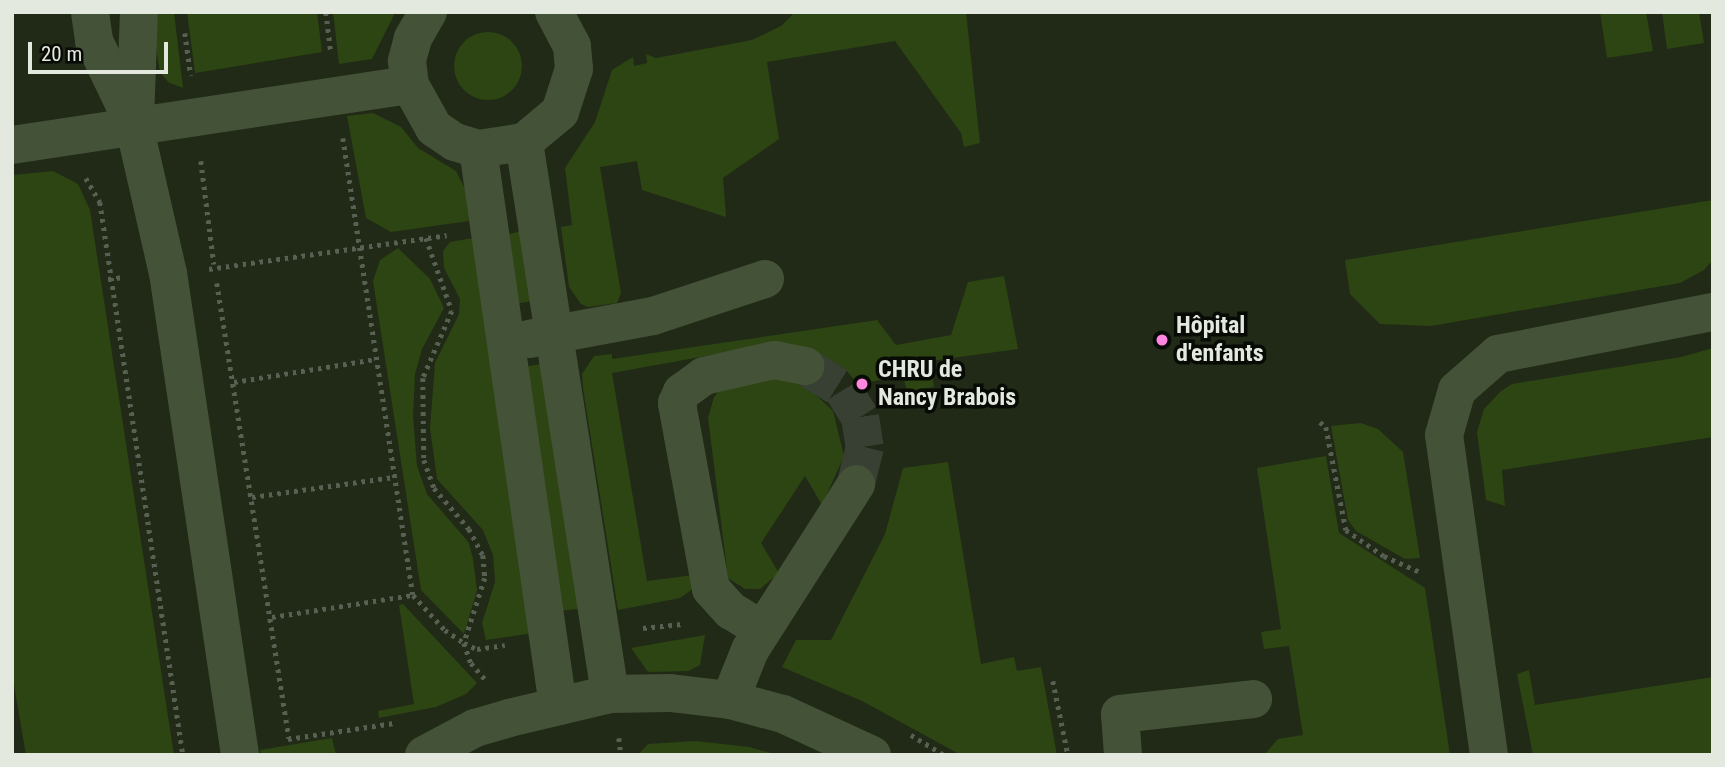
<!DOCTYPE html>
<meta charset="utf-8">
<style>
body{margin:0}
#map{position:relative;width:1725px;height:767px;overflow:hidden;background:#1a2114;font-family:"Roboto Condensed",sans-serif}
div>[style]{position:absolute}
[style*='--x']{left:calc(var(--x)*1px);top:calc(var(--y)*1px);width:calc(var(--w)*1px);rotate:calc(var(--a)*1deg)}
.built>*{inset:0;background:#202a17}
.green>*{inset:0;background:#2d4512}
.round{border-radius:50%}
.minor-tunnel>*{height:38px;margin-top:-19px;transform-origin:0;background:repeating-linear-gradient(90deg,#383f33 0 38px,transparent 0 57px)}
.path>*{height:4.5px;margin-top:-2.25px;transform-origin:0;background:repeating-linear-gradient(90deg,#585f53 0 3.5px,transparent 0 8.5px)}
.minor>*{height:38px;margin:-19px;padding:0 19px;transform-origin:19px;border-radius:19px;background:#445237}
.dots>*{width:19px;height:19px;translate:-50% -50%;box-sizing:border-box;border:4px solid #070a05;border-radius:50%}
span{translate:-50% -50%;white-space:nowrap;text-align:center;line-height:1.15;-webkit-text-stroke:7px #070a05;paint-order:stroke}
.poi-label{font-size:24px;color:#e4e9e0;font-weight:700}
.left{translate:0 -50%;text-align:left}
.frame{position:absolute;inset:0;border:14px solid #e4e9e0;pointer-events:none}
.scale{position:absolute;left:28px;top:42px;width:140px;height:32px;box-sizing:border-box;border:4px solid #e4e9e0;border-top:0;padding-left:9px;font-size:21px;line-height:24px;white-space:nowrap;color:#e4e9e0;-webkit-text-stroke:5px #070a05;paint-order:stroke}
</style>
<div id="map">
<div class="built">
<div style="clip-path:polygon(12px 12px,1713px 12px,1713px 755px,12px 755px)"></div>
</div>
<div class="green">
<div style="clip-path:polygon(150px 12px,174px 12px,183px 88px,168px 82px,160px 72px)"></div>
<div style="clip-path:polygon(187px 12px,317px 12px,322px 52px,195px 73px)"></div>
<div style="clip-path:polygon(333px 12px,394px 12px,394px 15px,372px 59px,339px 64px)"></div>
<div style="clip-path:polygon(795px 12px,966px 12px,980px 143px,964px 147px,961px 133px,895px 41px,767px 62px,779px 139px,723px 178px,726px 217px,642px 190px,637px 161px,600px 167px,621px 293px,617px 303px,588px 307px,581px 304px,569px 287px,561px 227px,572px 225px,565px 168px,595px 122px,612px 70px,633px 57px,634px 66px,647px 63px,646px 54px,656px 58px,752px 40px,781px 26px)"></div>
<div style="clip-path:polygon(1600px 12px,1646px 12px,1653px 51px,1607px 58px)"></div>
<div style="clip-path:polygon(1662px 12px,1699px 12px,1704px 43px,1667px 49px)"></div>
<div class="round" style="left:454px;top:32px;width:68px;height:68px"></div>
<div style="clip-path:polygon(373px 113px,401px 127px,418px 148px,456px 171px,465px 189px,469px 221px,391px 232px,366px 218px,347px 116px)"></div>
<div style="clip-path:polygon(53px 171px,78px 184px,90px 210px,174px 755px,26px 755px,12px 673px,12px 175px)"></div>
<div style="clip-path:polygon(1713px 200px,1713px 260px,1704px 270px,1680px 283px,1431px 326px,1380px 324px,1350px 294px,1345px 260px)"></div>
<div style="clip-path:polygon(527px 230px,539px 300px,514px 304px,504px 235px)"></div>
<div style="clip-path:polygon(473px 238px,533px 633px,486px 640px,482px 623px,495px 582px,493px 555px,483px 530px,437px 479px,430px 428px,435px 363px,459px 314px,460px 299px,444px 268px,443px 251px,450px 242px)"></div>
<div style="clip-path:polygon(398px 248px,430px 279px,444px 308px,422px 349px,415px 374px,413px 416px,417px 466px,427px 494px,469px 543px,473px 559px,477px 590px,464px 634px,421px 590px,373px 281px,380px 260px)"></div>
<div style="clip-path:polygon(1004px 276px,1018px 349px,930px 361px,934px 387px,907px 392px,903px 376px,858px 384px,845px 369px,813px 351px,761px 346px,612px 373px,647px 581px,694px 575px,697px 586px,680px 598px,618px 610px,583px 388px,582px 374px,594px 356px,612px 354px,612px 359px,877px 320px,896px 345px,951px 335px,968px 282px)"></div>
<div style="clip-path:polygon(1713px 348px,1713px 437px,1502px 470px,1505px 506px,1486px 500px,1477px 432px,1484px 409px,1501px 391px,1512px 384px,1681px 357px)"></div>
<div style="clip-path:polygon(548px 363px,586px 608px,560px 611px,522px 367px)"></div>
<div style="clip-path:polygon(742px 374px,797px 382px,817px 396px,833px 411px,844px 456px,822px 505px,805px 476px,761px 543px,779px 573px,760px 589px,745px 589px,728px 578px,708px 418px,714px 397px,726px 382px)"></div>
<div style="clip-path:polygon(1361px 423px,1378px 429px,1403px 452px,1420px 558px,1405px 559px,1356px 531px,1348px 520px,1331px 426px)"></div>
<div style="clip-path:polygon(1326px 456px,1339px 533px,1425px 588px,1450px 755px,1264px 755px,1278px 739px,1303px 735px,1289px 646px,1264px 649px,1261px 632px,1281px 629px,1257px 468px)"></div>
<div style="clip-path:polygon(948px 462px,981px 664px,1014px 657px,1017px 671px,1041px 667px,1057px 755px,961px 755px,862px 701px,782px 667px,796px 640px,831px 640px,885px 534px,903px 468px)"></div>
<div style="clip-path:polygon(403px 604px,477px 683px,466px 694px,436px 707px,379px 718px,378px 711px,414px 704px,399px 605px)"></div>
<div style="clip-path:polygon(705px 635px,700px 665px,688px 671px,648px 672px,631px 648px)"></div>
<div style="clip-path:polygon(1529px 670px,1535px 705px,1713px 677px,1713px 755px,1533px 755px,1517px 674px)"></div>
<div style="clip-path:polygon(332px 738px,336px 755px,261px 755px,260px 750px)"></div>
<div style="clip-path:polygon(695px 741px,749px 747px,778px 755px,638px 755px,648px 744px)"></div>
</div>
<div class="minor-tunnel">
<div style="--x:805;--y:366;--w:45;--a:32.3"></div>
<div style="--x:843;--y:390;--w:32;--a:58"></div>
<div style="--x:860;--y:417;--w:30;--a:81"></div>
<div style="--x:865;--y:447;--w:38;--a:104"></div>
</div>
<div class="path">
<div style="--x:326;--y:12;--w:41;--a:83"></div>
<div style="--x:185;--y:33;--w:43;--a:82.1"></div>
<div style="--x:343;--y:138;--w:462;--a:81.3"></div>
<div style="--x:413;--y:595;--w:47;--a:47.6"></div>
<div style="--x:445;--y:630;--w:23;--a:34"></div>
<div style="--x:464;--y:643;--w:14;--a:25"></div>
<div style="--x:477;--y:649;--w:28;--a:-8"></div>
<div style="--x:201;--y:161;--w:104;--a:82.8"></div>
<div style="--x:86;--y:178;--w:28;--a:60"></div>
<div style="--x:100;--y:202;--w:559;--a:81.46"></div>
<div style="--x:426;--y:238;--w:77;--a:70.4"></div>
<div style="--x:452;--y:311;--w:73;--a:113.4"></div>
<div style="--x:423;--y:378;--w:82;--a:89.3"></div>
<div style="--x:424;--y:460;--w:30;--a:70"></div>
<div style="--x:434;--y:488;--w:54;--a:49.5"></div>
<div style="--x:469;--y:529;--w:30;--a:62"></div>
<div style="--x:483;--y:555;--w:23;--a:85"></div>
<div style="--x:485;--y:578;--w:68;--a:107.9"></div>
<div style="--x:464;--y:643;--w:21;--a:71"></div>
<div style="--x:471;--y:663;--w:23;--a:49"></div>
<div style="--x:209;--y:269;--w:240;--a:-8.1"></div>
<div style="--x:108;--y:279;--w:16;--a:-7"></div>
<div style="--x:217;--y:283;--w:461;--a:81"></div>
<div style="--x:234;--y:382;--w:144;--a:-9.2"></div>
<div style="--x:1320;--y:422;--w:8;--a:40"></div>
<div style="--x:1326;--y:427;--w:105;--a:79"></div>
<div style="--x:1346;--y:530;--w:46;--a:34.4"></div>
<div style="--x:1384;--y:556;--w:39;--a:24"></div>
<div style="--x:252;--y:497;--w:143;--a:-8"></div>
<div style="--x:272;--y:617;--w:143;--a:-8.9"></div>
<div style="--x:643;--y:628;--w:39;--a:-6"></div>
<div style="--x:1053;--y:681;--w:76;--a:78.5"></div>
<div style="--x:911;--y:735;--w:39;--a:31"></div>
<div style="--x:619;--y:738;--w:17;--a:83"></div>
<div style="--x:288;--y:739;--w:107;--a:-8.6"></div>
</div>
<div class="minor">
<div style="--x:90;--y:12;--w:29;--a:82"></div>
<div style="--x:94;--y:41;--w:93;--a:64.5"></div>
<div style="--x:134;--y:125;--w:152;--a:77.1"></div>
<div style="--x:168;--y:273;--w:487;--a:81.5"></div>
<div style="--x:428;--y:12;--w:30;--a:120"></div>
<div style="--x:413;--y:38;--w:24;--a:105"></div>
<div style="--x:407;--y:61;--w:24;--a:83"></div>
<div style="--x:410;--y:85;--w:49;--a:60.8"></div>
<div style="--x:434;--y:128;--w:25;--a:34"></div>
<div style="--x:455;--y:142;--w:24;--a:17"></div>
<div style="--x:478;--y:149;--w:47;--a:-8.7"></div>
<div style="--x:524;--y:142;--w:47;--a:-39.8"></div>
<div style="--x:560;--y:112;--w:45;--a:-72"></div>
<div style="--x:574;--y:69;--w:23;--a:-95"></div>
<div style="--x:572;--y:46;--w:38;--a:-118"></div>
<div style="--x:135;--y:120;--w:108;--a:-87.9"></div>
<div style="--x:524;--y:142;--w:559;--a:81.14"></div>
<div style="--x:12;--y:145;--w:402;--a:-8.6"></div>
<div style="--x:478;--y:149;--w:563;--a:81.83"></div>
<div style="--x:529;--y:339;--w:126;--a:-10.5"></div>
<div style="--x:653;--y:316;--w:118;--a:-18.3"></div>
<div style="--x:762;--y:630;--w:36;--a:-148"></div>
<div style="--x:731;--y:611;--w:30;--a:-132"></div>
<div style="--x:711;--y:589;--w:189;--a:-100.4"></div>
<div style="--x:677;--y:403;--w:12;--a:-66"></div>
<div style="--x:682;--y:392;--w:27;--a:-36"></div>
<div style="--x:704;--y:376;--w:72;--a:-12.9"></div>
<div style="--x:774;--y:360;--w:32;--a:11"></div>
<div style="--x:730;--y:700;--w:54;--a:-68.2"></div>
<div style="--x:750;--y:650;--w:197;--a:-57.4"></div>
<div style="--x:424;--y:755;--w:58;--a:-27.9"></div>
<div style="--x:475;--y:728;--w:35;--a:-16"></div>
<div style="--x:509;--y:718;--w:104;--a:-13.4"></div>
<div style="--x:610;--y:694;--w:60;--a:-1"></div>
<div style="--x:670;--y:693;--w:60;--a:6.7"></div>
<div style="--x:730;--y:700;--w:55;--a:14.8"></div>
<div style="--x:783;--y:714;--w:98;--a:24.7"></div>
<div style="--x:1123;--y:755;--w:41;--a:-94.2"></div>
<div style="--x:1120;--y:714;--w:134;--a:-6.4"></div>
<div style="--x:1489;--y:755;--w:323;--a:-98"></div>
<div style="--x:1444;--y:435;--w:47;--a:-73.9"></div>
<div style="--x:1457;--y:390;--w:55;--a:-41.3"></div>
<div style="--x:1498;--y:354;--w:219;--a:-11.1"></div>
</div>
<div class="dots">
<div style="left:1162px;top:340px;background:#fe85e0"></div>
<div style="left:862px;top:384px;background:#fe85e0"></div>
</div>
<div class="poi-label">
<span class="left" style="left:1176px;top:340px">Hôpital<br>d'enfants</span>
<span class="left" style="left:878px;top:384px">CHRU de<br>Nancy Brabois</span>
</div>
<div class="frame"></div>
<div class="scale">20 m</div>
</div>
